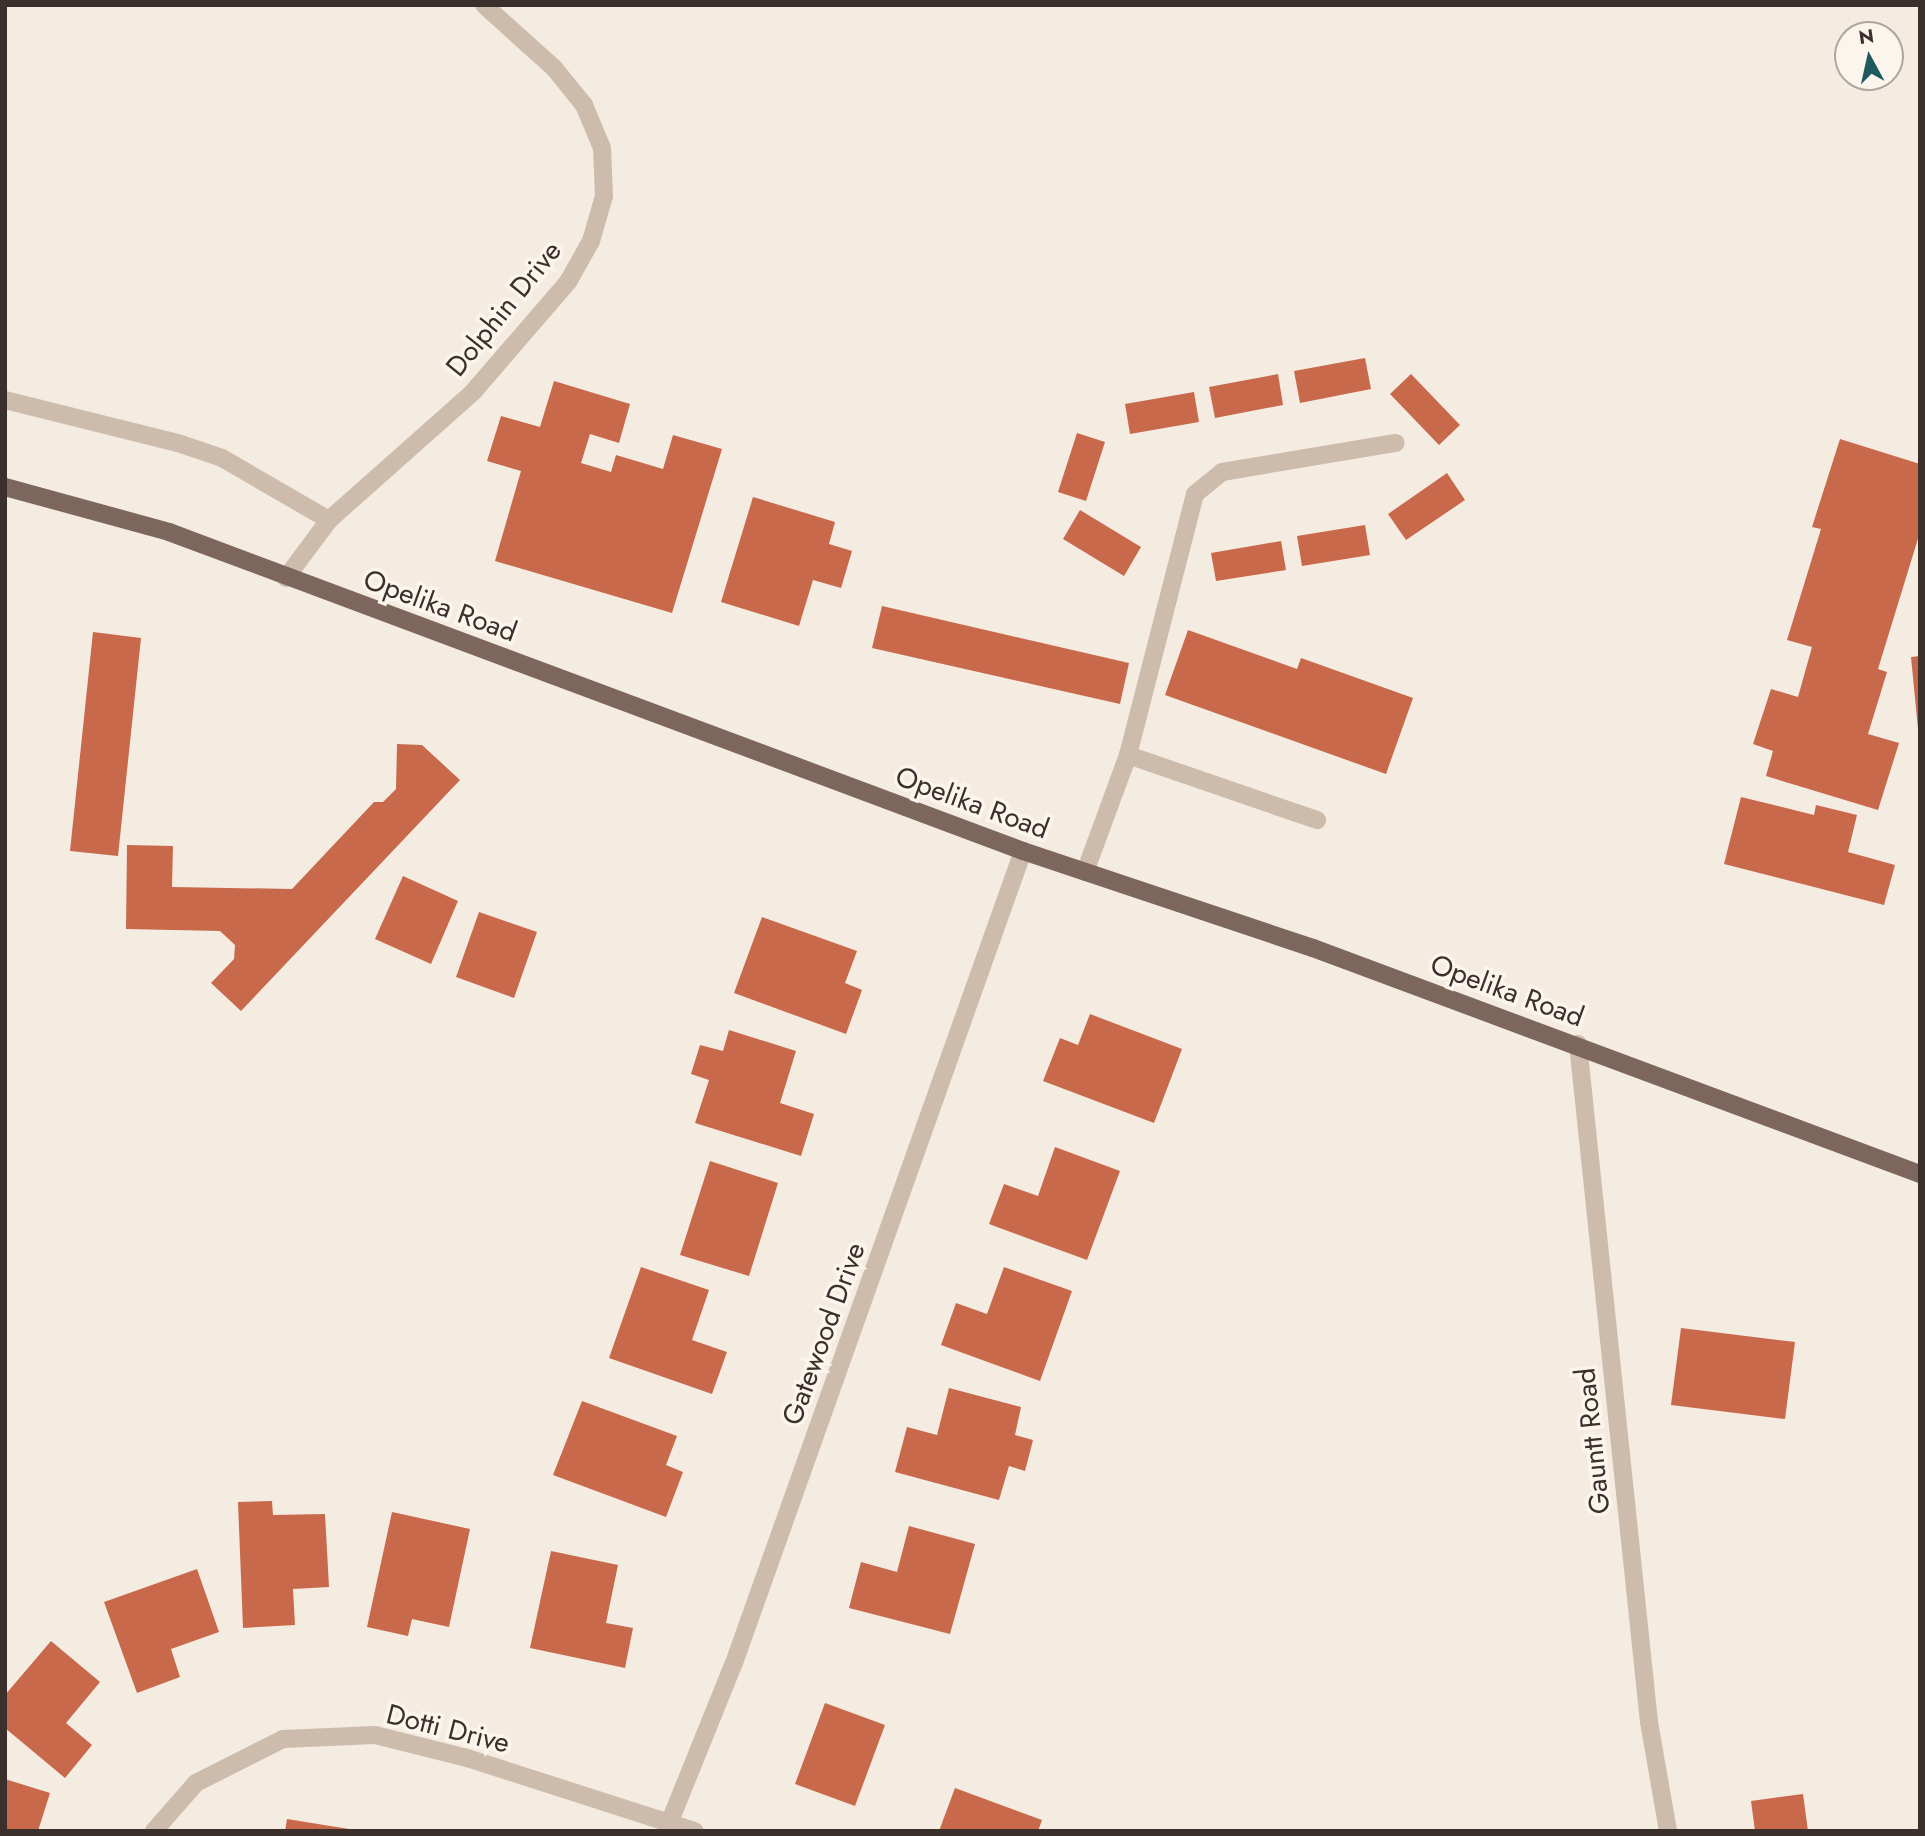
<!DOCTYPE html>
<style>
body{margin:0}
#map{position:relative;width:1925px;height:1836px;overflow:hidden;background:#f4ebe1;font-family:Jost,sans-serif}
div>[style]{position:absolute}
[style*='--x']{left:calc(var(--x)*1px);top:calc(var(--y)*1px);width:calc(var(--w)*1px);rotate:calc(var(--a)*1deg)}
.building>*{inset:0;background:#c8694b}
.minor>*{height:18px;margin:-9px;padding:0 9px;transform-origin:9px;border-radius:9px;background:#cdbbac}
.major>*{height:18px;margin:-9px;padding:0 9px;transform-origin:9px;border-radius:9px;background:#7d675c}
span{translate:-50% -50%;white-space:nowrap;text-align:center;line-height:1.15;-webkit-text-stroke:7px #fbf5ee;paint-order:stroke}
.street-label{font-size:28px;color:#3b302b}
.frame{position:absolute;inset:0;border:7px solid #3b302b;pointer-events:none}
.north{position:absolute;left:1834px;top:21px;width:70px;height:70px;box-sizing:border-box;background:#fbf5ee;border:2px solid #aea6a0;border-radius:50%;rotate:352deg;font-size:19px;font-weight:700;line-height:28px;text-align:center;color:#3b302b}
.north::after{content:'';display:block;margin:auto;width:24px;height:32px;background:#1f5a5e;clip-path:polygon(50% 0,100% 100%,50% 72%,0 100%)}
</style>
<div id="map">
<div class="building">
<div style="clip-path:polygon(1365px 358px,1371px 389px,1300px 403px,1294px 371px)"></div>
<div style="clip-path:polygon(1278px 374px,1283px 405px,1215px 418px,1209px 387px)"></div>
<div style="clip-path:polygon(1411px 374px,1460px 425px,1439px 445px,1390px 394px)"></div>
<div style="clip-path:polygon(554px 381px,630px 404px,619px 443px,590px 434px,581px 463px,611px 472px,616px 455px,663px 469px,673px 435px,722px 449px,672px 613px,495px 561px,521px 471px,487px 461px,501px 416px,540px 427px)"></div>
<div style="clip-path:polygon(1194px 392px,1199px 422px,1130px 434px,1125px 404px)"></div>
<div style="clip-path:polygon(1077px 433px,1105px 442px,1086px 501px,1058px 492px)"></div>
<div style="clip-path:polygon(1840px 439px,1920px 464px,1920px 532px,1878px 669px,1887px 672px,1868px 734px,1899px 743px,1878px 810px,1766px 776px,1773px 751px,1753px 744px,1771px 689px,1798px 697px,1812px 647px,1787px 640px,1821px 529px,1812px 527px)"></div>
<div style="clip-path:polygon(1447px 473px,1465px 500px,1406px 540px,1388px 514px)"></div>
<div style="clip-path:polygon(753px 497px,835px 522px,829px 544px,852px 551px,841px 588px,813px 580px,799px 626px,721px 602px)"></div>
<div style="clip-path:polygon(1080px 510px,1141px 547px,1124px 576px,1063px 539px)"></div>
<div style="clip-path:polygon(1365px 525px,1370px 555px,1302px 566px,1297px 536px)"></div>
<div style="clip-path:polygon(1281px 541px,1286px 570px,1216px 581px,1211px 553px)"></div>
<div style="clip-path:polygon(882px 606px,1129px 663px,1120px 704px,872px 648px)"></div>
<div style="clip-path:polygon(1188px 630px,1297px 669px,1301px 658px,1413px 698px,1386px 774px,1165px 695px)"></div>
<div style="clip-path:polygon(93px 632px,141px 638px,118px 856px,70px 851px)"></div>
<div style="clip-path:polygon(1920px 656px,1920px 729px,1918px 729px,1911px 657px)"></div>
<div style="clip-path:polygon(397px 744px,422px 745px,460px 780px,241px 1011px,211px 983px,234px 959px,235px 945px,220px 931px,126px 929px,127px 845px,173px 846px,172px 887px,292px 889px,374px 802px,383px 802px,396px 789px)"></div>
<div style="clip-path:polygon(1741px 797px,1814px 815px,1816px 805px,1857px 815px,1848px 852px,1895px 865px,1884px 905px,1724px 864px)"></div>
<div style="clip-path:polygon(403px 876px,458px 901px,431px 964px,375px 939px)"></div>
<div style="clip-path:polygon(479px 912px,537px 932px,514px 998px,456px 977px)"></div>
<div style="clip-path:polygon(762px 917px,857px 951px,845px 983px,862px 990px,846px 1034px,734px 993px)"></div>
<div style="clip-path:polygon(1090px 1014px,1182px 1049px,1154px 1123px,1043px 1081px,1060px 1038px,1078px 1045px)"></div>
<div style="clip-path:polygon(729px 1030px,796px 1051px,780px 1103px,814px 1114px,801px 1156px,695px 1123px,709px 1080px,691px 1074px,700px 1045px,723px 1051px)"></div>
<div style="clip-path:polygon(1055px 1147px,1120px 1171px,1087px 1260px,989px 1224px,1004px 1184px,1038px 1196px)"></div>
<div style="clip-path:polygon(710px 1161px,778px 1183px,749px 1276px,680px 1255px)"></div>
<div style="clip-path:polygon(641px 1267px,709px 1290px,692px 1340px,727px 1352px,712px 1394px,609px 1358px)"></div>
<div style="clip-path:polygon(1004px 1267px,1072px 1291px,1040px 1381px,941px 1345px,956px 1303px,987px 1314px)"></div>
<div style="clip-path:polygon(1681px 1328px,1795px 1342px,1785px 1419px,1671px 1405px)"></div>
<div style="clip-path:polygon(949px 1388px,1021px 1407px,1015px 1435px,1033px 1440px,1025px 1471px,1009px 1466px,999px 1500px,895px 1472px,907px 1427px,937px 1435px)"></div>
<div style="clip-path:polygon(582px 1401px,677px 1436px,666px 1465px,683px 1472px,666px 1517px,553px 1475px)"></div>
<div style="clip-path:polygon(272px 1501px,273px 1515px,325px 1514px,329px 1587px,293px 1589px,295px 1625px,243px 1628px,238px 1502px)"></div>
<div style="clip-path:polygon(392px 1512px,470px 1529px,449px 1627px,412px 1619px,408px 1636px,367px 1627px)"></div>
<div style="clip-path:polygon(909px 1526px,975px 1544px,950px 1634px,849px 1608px,861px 1562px,897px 1572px)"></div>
<div style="clip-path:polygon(551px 1551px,618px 1565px,606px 1623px,633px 1628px,625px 1668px,530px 1648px)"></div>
<div style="clip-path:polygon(197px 1569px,219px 1632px,171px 1649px,180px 1677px,137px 1693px,104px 1602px)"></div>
<div style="clip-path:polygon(51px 1641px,100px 1682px,66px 1723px,92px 1745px,65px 1778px,5px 1728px,5px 1695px)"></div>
<div style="clip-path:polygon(825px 1703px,885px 1725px,855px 1806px,795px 1784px)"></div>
<div style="clip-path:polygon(5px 1779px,50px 1793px,38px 1831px,5px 1831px)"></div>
<div style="clip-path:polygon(955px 1788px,1042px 1820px,1038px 1831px,939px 1831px)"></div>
<div style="clip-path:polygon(1803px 1794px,1808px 1831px,1755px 1831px,1751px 1801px)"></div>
<div style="clip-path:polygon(287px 1819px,349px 1829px,349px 1831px,285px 1831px)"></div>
</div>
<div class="minor">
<div style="--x:5;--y:400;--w:178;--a:14"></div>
<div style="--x:178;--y:443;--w:46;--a:18.8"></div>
<div style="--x:222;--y:458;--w:124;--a:30.1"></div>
<div style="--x:286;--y:578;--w:72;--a:-53.4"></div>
<div style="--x:329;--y:520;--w:193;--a:-41.6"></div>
<div style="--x:473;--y:392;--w:145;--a:-49.2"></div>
<div style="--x:568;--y:282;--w:47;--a:-60.7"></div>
<div style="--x:591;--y:241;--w:47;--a:-73.9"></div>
<div style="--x:604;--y:196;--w:48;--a:-92.4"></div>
<div style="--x:602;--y:148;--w:47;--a:-112.7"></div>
<div style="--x:584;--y:105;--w:48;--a:-129"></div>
<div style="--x:554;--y:68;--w:94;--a:-138"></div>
<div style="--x:1128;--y:755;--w:200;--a:19"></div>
<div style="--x:1085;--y:872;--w:125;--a:-69.8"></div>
<div style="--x:1128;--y:755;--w:269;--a:-75.6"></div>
<div style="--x:1195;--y:494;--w:35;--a:-39"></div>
<div style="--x:1222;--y:472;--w:176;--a:-9.5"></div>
<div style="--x:1578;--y:1044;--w:682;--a:84.02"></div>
<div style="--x:1649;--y:1722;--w:111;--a:80.1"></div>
<div style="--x:154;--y:1831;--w:64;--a:-48.8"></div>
<div style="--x:196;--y:1783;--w:97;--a:-26.8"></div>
<div style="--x:283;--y:1739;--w:92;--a:-2.5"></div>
<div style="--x:375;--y:1735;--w:95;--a:14"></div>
<div style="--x:467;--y:1758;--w:239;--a:17.8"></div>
<div style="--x:666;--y:1831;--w:181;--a:-68"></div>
<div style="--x:734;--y:1663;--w:862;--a:-70.41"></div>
</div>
<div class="major">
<div style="--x:5;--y:487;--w:170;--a:15.3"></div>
<div style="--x:169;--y:532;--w:912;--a:20.48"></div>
<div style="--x:1023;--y:851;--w:306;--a:18.5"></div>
<div style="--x:1313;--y:948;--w:648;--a:20.42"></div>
</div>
<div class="street-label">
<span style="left:504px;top:309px;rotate:-51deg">Dolphin Drive</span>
<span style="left:440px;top:606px;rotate:20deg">Opelika Road</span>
<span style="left:972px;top:803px;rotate:20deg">Opelika Road</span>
<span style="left:1507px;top:991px;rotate:20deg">Opelika Road</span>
<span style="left:824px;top:1334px;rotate:-70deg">Gatewood Drive</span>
<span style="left:1593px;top:1441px;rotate:-96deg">Gauntt Road</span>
<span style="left:448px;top:1729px;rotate:14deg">Dotti Drive</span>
</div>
<div class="frame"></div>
<div class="north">N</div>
</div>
